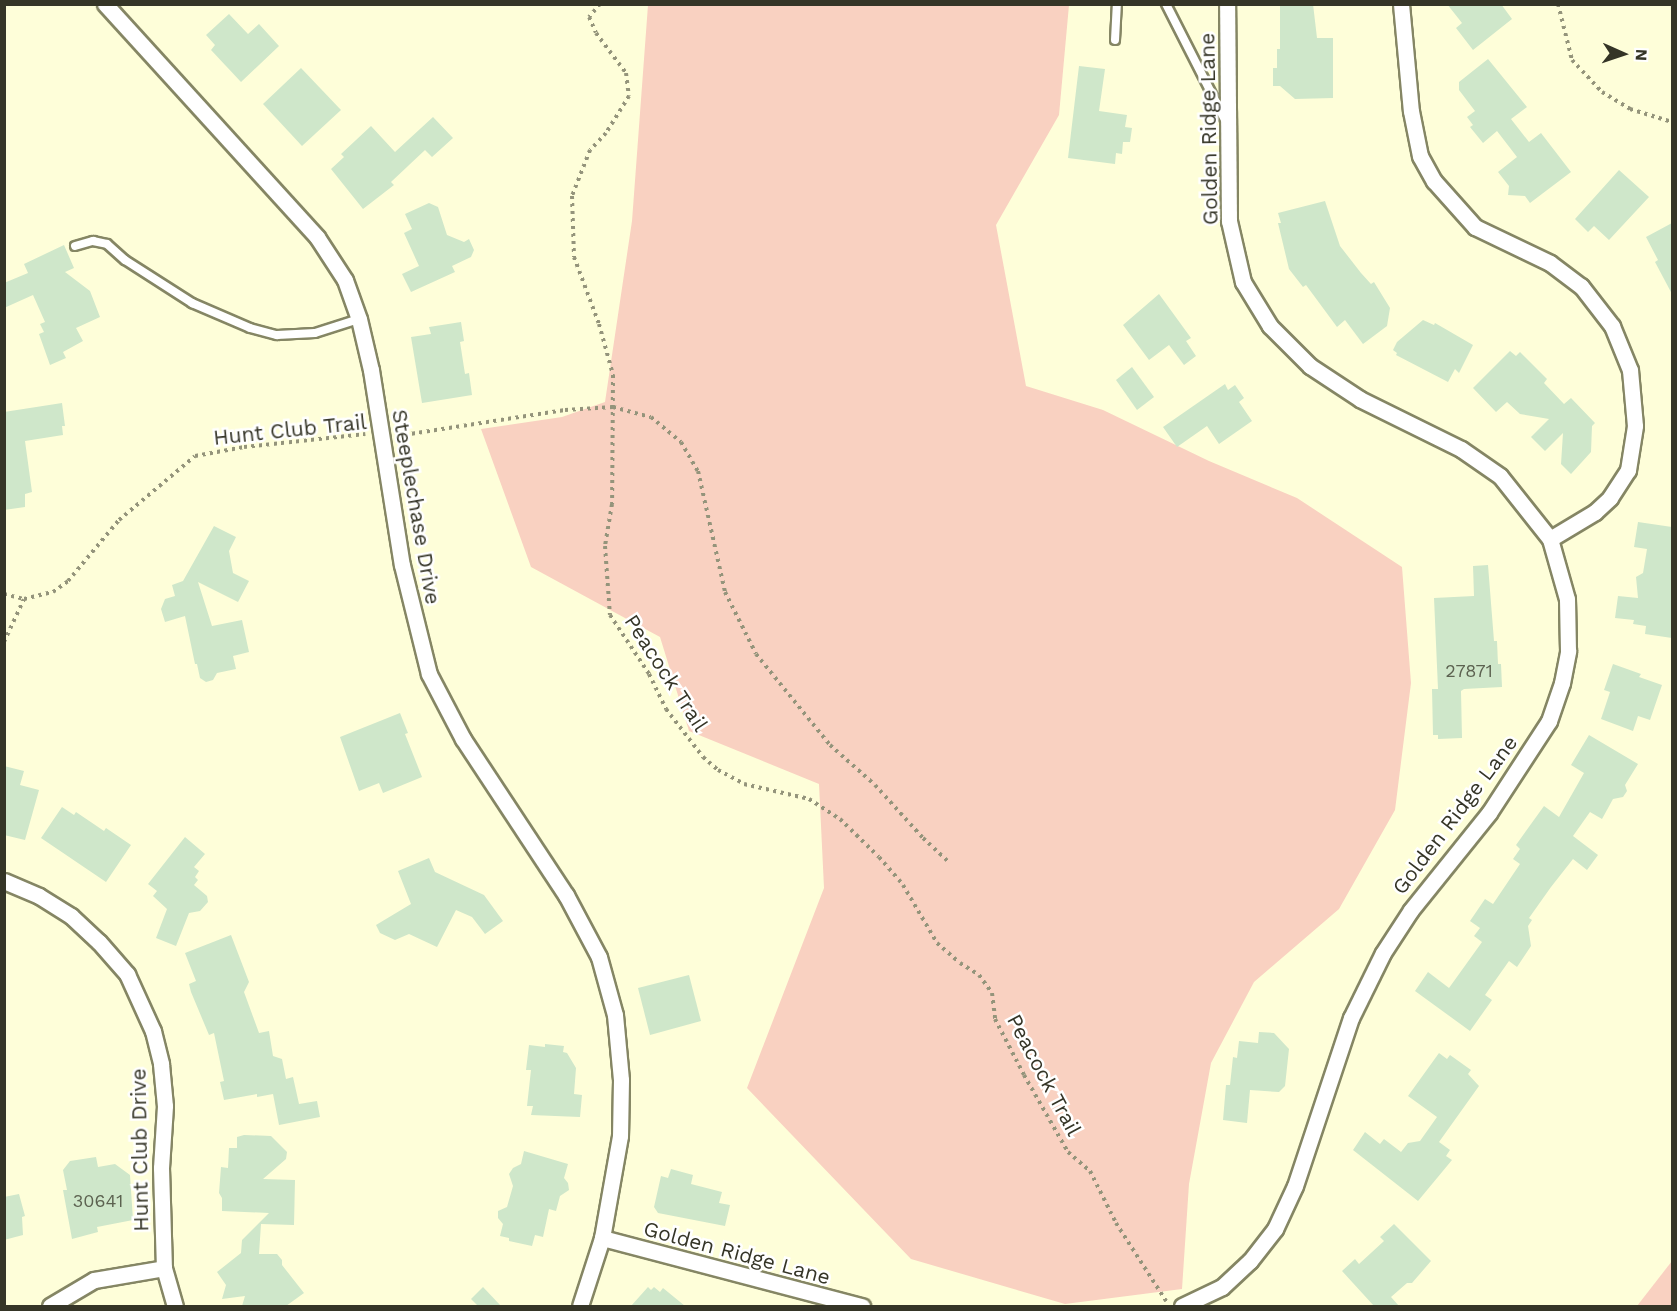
<!DOCTYPE html>
<style>
body{margin:0}
#map{position:relative;width:1677px;height:1311px;overflow:hidden;background:#fefed9;font-family:"Work Sans",sans-serif}
div>[style]{position:absolute}
[style*='--x']{left:calc(var(--x)*1px);top:calc(var(--y)*1px);width:calc(var(--w)*1px);rotate:calc(var(--a)*1deg)}
.green>*{inset:0;background:#f9d1c1}
.building>*{inset:0;background:#cfe7ca}
.path>*{height:4px;margin-top:-2px;transform-origin:0;background:repeating-linear-gradient(90deg,#94947b 0 3px,transparent 0 7.5px)}
.roads{filter:drop-shadow(2px 0 #858664) drop-shadow(-2px 0 #858664) drop-shadow(0 2px #858664) drop-shadow(0 -2px #858664)}
.service>*{height:8px;margin:-4px;padding:0 4px;transform-origin:4px;border-radius:4px;background:#fff}
.minor>*{height:15px;margin:-7.5px;padding:0 7.5px;transform-origin:7.5px;border-radius:7.5px;background:#fff}
span{translate:-50% -50%;white-space:nowrap;text-align:center;line-height:1.15;-webkit-text-stroke:5px #fff;paint-order:stroke}
.number-label{font-size:18px;color:#5c6250}
.number-label span{-webkit-text-stroke-width:0}
.street-label{font-size:21px;color:#353527}
.frame{position:absolute;inset:0;border:6px solid #353527;pointer-events:none}
.north{position:absolute;left:1593px;top:24px;width:60px;height:60px;-webkit-text-stroke:4px #fff;paint-order:stroke;rotate:93deg;font-size:16px;font-weight:700;line-height:24px;text-align:center;color:#353527}
.north::after{content:'';display:block;margin:auto;width:21px;height:27px;background:#353527;clip-path:polygon(50% 0,100% 100%,50% 72%,0 100%)}
</style>
<div id="map">
<div class="green">
<div style="clip-path:polygon(648px 5px,1069px 5px,1059px 115px,996px 225px,1026px 386px,1103px 410px,1209px 461px,1297px 498px,1402px 567px,1411px 683px,1395px 810px,1339px 909px,1254px 982px,1211px 1063px,1189px 1184px,1182px 1289px,1065px 1304px,911px 1259px,747px 1088px,824px 888px,819px 784px,689px 731px,660px 637px,531px 567px,481px 429px,562px 417px,605px 402px,632px 221px)"></div>
<div style="clip-path:polygon(1672px 1261px,1672px 1306px,1637px 1306px)"></div>
</div>
<div class="building">
<div style="clip-path:polygon(1280px 4px,1313px 4px,1317px 38px,1333px 38px,1333px 98px,1295px 99px,1280px 86px,1273px 86px,1273px 68px,1277px 68px,1277px 49px,1280px 49px)"></div>
<div style="clip-path:polygon(1447px 4px,1501px 4px,1512px 19px,1473px 50px,1456px 28px,1462px 23px)"></div>
<div style="clip-path:polygon(229px 14px,248px 34px,259px 24px,279px 46px,241px 82px,211px 50px,215px 45px,206px 35px)"></div>
<div style="clip-path:polygon(1488px 59px,1527px 107px,1511px 119px,1529px 142px,1541px 133px,1571px 172px,1530px 203px,1525px 196px,1508px 195px,1509px 186px,1498px 172px,1517px 157px,1497px 131px,1483px 143px,1470px 127px,1473px 125px,1467px 117px,1475px 111px,1459px 90px,1459px 82px)"></div>
<div style="clip-path:polygon(1079px 66px,1105px 69px,1099px 111px,1127px 115px,1125px 127px,1132px 128px,1130px 142px,1123px 142px,1122px 154px,1116px 153px,1115px 164px,1068px 158px)"></div>
<div style="clip-path:polygon(301px 68px,341px 110px,302px 146px,263px 104px)"></div>
<div style="clip-path:polygon(433px 117px,453px 138px,432px 157px,425px 150px,391px 182px,394px 185px,363px 209px,331px 169px,344px 157px,341px 154px,371px 126px,395px 152px)"></div>
<div style="clip-path:polygon(1619px 170px,1649px 197px,1609px 240px,1594px 226px,1588px 232px,1575px 219px)"></div>
<div style="clip-path:polygon(1325px 201px,1340px 246px,1361px 273px,1371px 284px,1374px 282px,1390px 308px,1387px 326px,1363px 344px,1345px 320px,1337px 327px,1306px 285px,1303px 287px,1289px 269px,1278px 223px,1281px 223px,1278px 213px)"></div>
<div style="clip-path:polygon(429px 203px,438px 207px,447px 235px,464px 242px,469px 239px,474px 250px,471px 257px,452px 266px,455px 272px,411px 292px,402px 274px,419px 266px,404px 233px,412px 229px,405px 214px)"></div>
<div style="clip-path:polygon(1672px 223px,1672px 294px,1655px 262px,1658px 260px,1646px 237px)"></div>
<div style="clip-path:polygon(64px 245px,74px 268px,65px 272px,90px 291px,100px 317px,76px 328px,83px 341px,63px 352px,66px 358px,50px 365px,39px 334px,44px 332px,40px 324px,45px 322px,33px 295px,4px 308px,4px 283px,28px 273px,24px 264px)"></div>
<div style="clip-path:polygon(1159px 294px,1191px 338px,1186px 341px,1196px 356px,1184px 365px,1169px 345px,1149px 360px,1123px 325px)"></div>
<div style="clip-path:polygon(1423px 320px,1434px 325px,1435px 323px,1473px 345px,1459px 373px,1455px 369px,1448px 382px,1396px 355px,1397px 353px,1393px 350px,1397px 342px)"></div>
<div style="clip-path:polygon(461px 322px,464px 341px,460px 342px,465px 374px,469px 373px,472px 395px,422px 403px,411px 337px,431px 334px,429px 327px)"></div>
<div style="clip-path:polygon(1510px 351px,1516px 356px,1520px 352px,1547px 379px,1544px 383px,1564px 404px,1571px 398px,1595px 423px,1592px 426px,1591px 452px,1571px 474px,1561px 464px,1563px 433px,1545px 451px,1531px 437px,1549px 419px,1520px 414px,1507px 402px,1496px 412px,1473px 388px)"></div>
<div style="clip-path:polygon(1132px 367px,1154px 397px,1137px 410px,1116px 380px)"></div>
<div style="clip-path:polygon(1225px 384px,1228px 390px,1235px 385px,1244px 398px,1239px 402px,1252px 421px,1219px 444px,1207px 426px,1177px 447px,1163px 427px)"></div>
<div style="clip-path:polygon(62px 403px,65px 426px,62px 426px,63px 435px,25px 441px,32px 492px,25px 494px,25px 507px,4px 510px,4px 412px)"></div>
<div style="clip-path:polygon(1638px 522px,1672px 527px,1672px 638px,1645px 634px,1646px 626px,1633px 624px,1634px 620px,1615px 618px,1618px 596px,1638px 598px,1636px 577px,1643px 573px,1647px 549px,1634px 547px)"></div>
<div style="clip-path:polygon(214px 526px,236px 537px,229px 551px,233px 573px,249px 581px,238px 602px,198px 582px,212px 626px,242px 620px,249px 652px,233px 656px,236px 669px,217px 673px,213px 680px,206px 682px,200px 678px,197px 664px,195px 664px,185px 616px,165px 622px,161px 609px,165px 599px,175px 596px,172px 585px,183px 581px)"></div>
<div style="clip-path:polygon(1488px 565px,1494px 641px,1497px 641px,1498px 664px,1501px 664px,1502px 687px,1464px 689px,1461px 691px,1462px 738px,1438px 739px,1438px 735px,1433px 735px,1432px 689px,1438px 689px,1434px 598px,1474px 596px,1473px 566px)"></div>
<div style="clip-path:polygon(1613px 664px,1641px 674px,1639px 677px,1662px 685px,1650px 720px,1638px 716px,1633px 731px,1601px 719px,1610px 692px,1604px 690px)"></div>
<div style="clip-path:polygon(400px 713px,408px 733px,405px 734px,422px 777px,383px 793px,379px 783px,359px 791px,340px 737px)"></div>
<div style="clip-path:polygon(1589px 735px,1638px 764px,1625px 785px,1627px 791px,1623px 797px,1613px 799px,1602px 819px,1590px 812px,1573px 836px,1598px 855px,1587px 870px,1573px 859px,1551px 887px,1529px 918px,1532px 920px,1528px 926px,1531px 946px,1517px 967px,1509px 961px,1485px 995px,1492px 1000px,1470px 1031px,1415px 991px,1428px 972px,1449px 988px,1482px 942px,1474px 936px,1480px 928px,1470px 921px,1485px 899px,1493px 904px,1520px 864px,1513px 859px,1520px 849px,1516px 845px,1544px 806px,1559px 817px,1584px 773px,1571px 765px)"></div>
<div style="clip-path:polygon(4px 766px,24px 771px,20px 785px,39px 790px,25px 840px,4px 835px)"></div>
<div style="clip-path:polygon(62px 807px,74px 815px,76px 812px,104px 831px,106px 828px,131px 845px,106px 882px,41px 838px)"></div>
<div style="clip-path:polygon(185px 837px,205px 854px,194px 867px,199px 871px,195px 877px,198px 880px,194px 885px,207px 896px,208px 902px,200px 911px,189px 913px,176px 946px,156px 938px,167px 909px,153px 896px,157px 891px,148px 884px)"></div>
<div style="clip-path:polygon(429px 858px,435px 872px,484px 895px,503px 921px,485px 934px,472px 917px,456px 910px,437px 947px,409px 934px,395px 940px,380px 933px,376px 925px,411px 904px,398px 871px)"></div>
<div style="clip-path:polygon(231px 935px,249px 982px,244px 992px,259px 1033px,269px 1031px,273px 1056px,282px 1059px,286px 1079px,293px 1077px,299px 1104px,317px 1101px,320px 1117px,279px 1125px,273px 1094px,257px 1097px,257px 1094px,224px 1100px,220px 1082px,224px 1081px,214px 1033px,209px 1035px,191px 992px,189px 984px,196px 981px,185px 953px)"></div>
<div style="clip-path:polygon(689px 975px,701px 1021px,650px 1035px,638px 988px)"></div>
<div style="clip-path:polygon(1259px 1032px,1274px 1033px,1289px 1049px,1285px 1086px,1279px 1092px,1250px 1090px,1247px 1123px,1223px 1120px,1226px 1085px,1230px 1085px,1233px 1057px,1237px 1058px,1239px 1041px,1258px 1043px)"></div>
<div style="clip-path:polygon(545px 1044px,564px 1046px,563px 1052px,567px 1053px,576px 1068px,574px 1094px,582px 1095px,580px 1117px,531px 1115px,533px 1106px,527px 1106px,531px 1070px,526px 1070px,529px 1045px,545px 1047px)"></div>
<div style="clip-path:polygon(1439px 1053px,1447px 1059px,1450px 1055px,1471px 1070px,1468px 1074px,1479px 1086px,1439px 1142px,1450px 1150px,1446px 1156px,1452px 1160px,1418px 1201px,1353px 1150px,1365px 1132px,1380px 1144px,1384px 1139px,1401px 1152px,1408px 1143px,1420px 1141px,1437px 1117px,1408px 1096px)"></div>
<div style="clip-path:polygon(244px 1135px,271px 1136px,287px 1152px,286px 1159px,263px 1179px,295px 1180px,294px 1225px,261px 1224px,259px 1254px,277px 1254px,282px 1260px,282px 1265px,304px 1293px,286px 1306px,242px 1306px,245px 1296px,222px 1299px,226px 1285px,217px 1272px,241px 1253px,242px 1240px,269px 1213px,222px 1211px,222px 1198px,219px 1193px,221px 1167px,228px 1168px,229px 1148px,237px 1148px,237px 1137px)"></div>
<div style="clip-path:polygon(524px 1151px,568px 1164px,564px 1178px,568px 1183px,569px 1190px,560px 1196px,556px 1211px,549px 1209px,543px 1237px,535px 1235px,532px 1246px,509px 1241px,509px 1238px,500px 1236px,503px 1224px,498px 1218px,498px 1211px,507px 1207px,513px 1186px,509px 1174px,513px 1168px,521px 1164px)"></div>
<div style="clip-path:polygon(96px 1157px,98px 1167px,115px 1164px,130px 1175px,133px 1220px,97px 1227px,98px 1232px,72px 1239px,63px 1190px,67px 1190px,63px 1170px,70px 1161px)"></div>
<div style="clip-path:polygon(671px 1169px,693px 1175px,691px 1184px,722px 1192px,719px 1203px,730px 1205px,725px 1226px,658px 1213px,654px 1207px,661px 1176px,668px 1178px)"></div>
<div style="clip-path:polygon(19px 1194px,25px 1216px,22px 1217px,23px 1235px,4px 1240px,4px 1197px)"></div>
<div style="clip-path:polygon(1394px 1224px,1431px 1261px,1412px 1283px,1407px 1283px,1391px 1297px,1399px 1306px,1374px 1306px,1342px 1271px,1355px 1259px,1359px 1264px,1384px 1241px,1380px 1237px)"></div>
<div style="clip-path:polygon(483px 1287px,501px 1306px,478px 1306px,471px 1299px)"></div>
<div style="clip-path:polygon(648px 1287px,651px 1290px,654px 1287px,660px 1292px,663px 1288px,685px 1306px,631px 1306px)"></div>
</div>
<div class="path">
<div style="--x:600;--y:4;--w:17;--a:130"></div>
<div style="--x:589;--y:17;--w:17;--a:66"></div>
<div style="--x:596;--y:33;--w:50;--a:53.1"></div>
<div style="--x:626;--y:73;--w:23;--a:83"></div>
<div style="--x:629;--y:96;--w:44;--a:121.9"></div>
<div style="--x:606;--y:133;--w:23;--a:133"></div>
<div style="--x:590;--y:150;--w:49;--a:111.4"></div>
<div style="--x:572;--y:196;--w:61;--a:88.1"></div>
<div style="--x:574;--y:257;--w:72;--a:69.5"></div>
<div style="--x:599;--y:324;--w:53;--a:74.6"></div>
<div style="--x:613;--y:375;--w:129;--a:90.4"></div>
<div style="--x:612;--y:504;--w:43;--a:99.5"></div>
<div style="--x:605;--y:546;--w:69;--a:85.9"></div>
<div style="--x:610;--y:615;--w:71;--a:56.5"></div>
<div style="--x:649;--y:674;--w:39;--a:64"></div>
<div style="--x:666;--y:709;--w:61;--a:52.4"></div>
<div style="--x:703;--y:757;--w:20;--a:41"></div>
<div style="--x:718;--y:770;--w:30;--a:28"></div>
<div style="--x:744;--y:784;--w:67;--a:13"></div>
<div style="--x:809;--y:799;--w:37;--a:33"></div>
<div style="--x:840;--y:819;--w:54;--a:44.3"></div>
<div style="--x:879;--y:857;--w:37;--a:49"></div>
<div style="--x:903;--y:885;--w:67;--a:59.6"></div>
<div style="--x:937;--y:943;--w:30;--a:41"></div>
<div style="--x:960;--y:963;--w:22;--a:32"></div>
<div style="--x:979;--y:975;--w:22;--a:54"></div>
<div style="--x:992;--y:993;--w:26;--a:83"></div>
<div style="--x:995;--y:1019;--w:63;--a:62.6"></div>
<div style="--x:1024;--y:1075;--w:89;--a:60.3"></div>
<div style="--x:1068;--y:1152;--w:29;--a:41"></div>
<div style="--x:1090;--y:1171;--w:58;--a:63.4"></div>
<div style="--x:1116;--y:1223;--w:93;--a:57.3"></div>
<div style="--x:1558;--y:4;--w:58;--a:76"></div>
<div style="--x:1572;--y:60;--w:44;--a:46.8"></div>
<div style="--x:1602;--y:92;--w:33;--a:31"></div>
<div style="--x:1630;--y:109;--w:44;--a:17.2"></div>
<div style="--x:397;--y:436;--w:170;--a:-8.8"></div>
<div style="--x:565;--y:410;--w:48;--a:-3.6"></div>
<div style="--x:613;--y:407;--w:39;--a:15"></div>
<div style="--x:651;--y:417;--w:39;--a:40"></div>
<div style="--x:681;--y:442;--w:34;--a:60"></div>
<div style="--x:698;--y:471;--w:124;--a:77.4"></div>
<div style="--x:725;--y:592;--w:69;--a:63.4"></div>
<div style="--x:756;--y:654;--w:117;--a:50.9"></div>
<div style="--x:830;--y:745;--w:60;--a:41.6"></div>
<div style="--x:875;--y:785;--w:72;--a:47.8"></div>
<div style="--x:923;--y:838;--w:35;--a:43"></div>
<div style="--x:4;--y:594;--w:21;--a:14"></div>
<div style="--x:24;--y:599;--w:30;--a:-14"></div>
<div style="--x:53;--y:592;--w:19;--a:-36"></div>
<div style="--x:68;--y:581;--w:80;--a:-50.1"></div>
<div style="--x:119;--y:520;--w:99;--a:-40.1"></div>
<div style="--x:195;--y:456;--w:50;--a:-10.4"></div>
<div style="--x:244;--y:447;--w:122;--a:-6.1"></div>
<div style="--x:4;--y:642;--w:47;--a:-65.1"></div>
</div>
<div class="roads">
<div class="service">
<div style="--x:1166;--y:4;--w:130;--a:63"></div>
<div style="--x:1115;--y:40;--w:36;--a:-87"></div>
<div style="--x:75;--y:246;--w:19;--a:-16"></div>
<div style="--x:93;--y:241;--w:14;--a:12"></div>
<div style="--x:107;--y:244;--w:24;--a:42"></div>
<div style="--x:125;--y:260;--w:80;--a:32.7"></div>
<div style="--x:192;--y:303;--w:63;--a:23.3"></div>
<div style="--x:250;--y:328;--w:28;--a:15"></div>
<div style="--x:277;--y:335;--w:38;--a:-3"></div>
<div style="--x:315;--y:333;--w:46;--a:-17.7"></div>
</div>
<div class="minor">
<div style="--x:105;--y:4;--w:315;--a:47.7"></div>
<div style="--x:317;--y:237;--w:51;--a:56.9"></div>
<div style="--x:345;--y:280;--w:41;--a:70.3"></div>
<div style="--x:359;--y:319;--w:52;--a:76.8"></div>
<div style="--x:371;--y:370;--w:197;--a:81"></div>
<div style="--x:402;--y:565;--w:112;--a:76.1"></div>
<div style="--x:429;--y:674;--w:73;--a:62.4"></div>
<div style="--x:463;--y:739;--w:187;--a:56.6"></div>
<div style="--x:566;--y:895;--w:70;--a:62"></div>
<div style="--x:599;--y:957;--w:60;--a:74.6"></div>
<div style="--x:615;--y:1015;--w:65;--a:84.7"></div>
<div style="--x:621;--y:1080;--w:56;--a:91"></div>
<div style="--x:620;--y:1136;--w:104;--a:100"></div>
<div style="--x:602;--y:1238;--w:71;--a:107.9"></div>
<div style="--x:1401;--y:4;--w:107;--a:84.7"></div>
<div style="--x:1411;--y:111;--w:46;--a:78.7"></div>
<div style="--x:1420;--y:156;--w:29;--a:61"></div>
<div style="--x:1434;--y:181;--w:62;--a:48.3"></div>
<div style="--x:1475;--y:227;--w:83;--a:25.6"></div>
<div style="--x:1550;--y:263;--w:39;--a:37"></div>
<div style="--x:1581;--y:286;--w:51;--a:52.2"></div>
<div style="--x:1612;--y:326;--w:48;--a:67.8"></div>
<div style="--x:1630;--y:370;--w:56;--a:84.9"></div>
<div style="--x:1635;--y:426;--w:45;--a:99"></div>
<div style="--x:1628;--y:470;--w:33;--a:123"></div>
<div style="--x:1610;--y:498;--w:21;--a:137"></div>
<div style="--x:1595;--y:512;--w:52;--a:149"></div>
<div style="--x:4;--y:881;--w:38;--a:23"></div>
<div style="--x:39;--y:896;--w:38;--a:32"></div>
<div style="--x:71;--y:916;--w:38;--a:43"></div>
<div style="--x:99;--y:942;--w:43;--a:48.8"></div>
<div style="--x:127;--y:974;--w:63;--a:65.5"></div>
<div style="--x:153;--y:1031;--w:34;--a:76"></div>
<div style="--x:161;--y:1064;--w:42;--a:84.6"></div>
<div style="--x:165;--y:1106;--w:62;--a:93.7"></div>
<div style="--x:161;--y:1168;--w:100;--a:88.3"></div>
<div style="--x:164;--y:1268;--w:40;--a:74"></div>
<div style="--x:602;--y:1238;--w:269;--a:14.7"></div>
<div style="--x:50;--y:1306;--w:51;--a:-30.6"></div>
<div style="--x:94;--y:1280;--w:71;--a:-9.7"></div>
<div style="--x:1182;--y:1306;--w:44;--a:-25.4"></div>
<div style="--x:1222;--y:1287;--w:38;--a:-43"></div>
<div style="--x:1250;--y:1261;--w:41;--a:-52"></div>
<div style="--x:1275;--y:1229;--w:47;--a:-65.1"></div>
<div style="--x:1295;--y:1186;--w:177;--a:-71.6"></div>
<div style="--x:1351;--y:1018;--w:72;--a:-63.8"></div>
<div style="--x:1383;--y:953;--w:51;--a:-56.9"></div>
<div style="--x:1411;--y:910;--w:124;--a:-51.2"></div>
<div style="--x:1489;--y:813;--w:110;--a:-56.9"></div>
<div style="--x:1549;--y:721;--w:40;--a:-71.1"></div>
<div style="--x:1562;--y:683;--w:33;--a:-79"></div>
<div style="--x:1568;--y:651;--w:52;--a:-91.1"></div>
<div style="--x:1567;--y:599;--w:62;--a:-105.8"></div>
<div style="--x:1550;--y:539;--w:80;--a:-128.4"></div>
<div style="--x:1500;--y:476;--w:47;--a:-145.3"></div>
<div style="--x:1461;--y:449;--w:113;--a:-153.7"></div>
<div style="--x:1360;--y:399;--w:60;--a:-146.6"></div>
<div style="--x:1310;--y:366;--w:57;--a:-135"></div>
<div style="--x:1270;--y:326;--w:52;--a:-121.5"></div>
<div style="--x:1243;--y:282;--w:63;--a:-102.9"></div>
<div style="--x:1229;--y:221;--w:217;--a:-90.5"></div>
</div>
</div>
<div class="number-label">
<span style="left:1469px;top:671px">27871</span>
<span style="left:98px;top:1201px">30641</span>
</div>
<div class="street-label">
<span style="left:1209px;top:129px;rotate:-91deg">Golden Ridge Lane</span>
<span style="left:290px;top:430px;rotate:-6deg">Hunt Club Trail</span>
<span style="left:416px;top:507px;rotate:80deg">Steeplechase Drive</span>
<span style="left:666px;top:673px;rotate:57deg">Peacock Trail</span>
<span style="left:1455px;top:815px;rotate:-53deg">Golden Ridge Lane</span>
<span style="left:1044px;top:1075px;rotate:62deg">Peacock Trail</span>
<span style="left:140px;top:1150px;rotate:-91deg">Hunt Club Drive</span>
<span style="left:737px;top:1253px;rotate:15deg">Golden Ridge Lane</span>
</div>
<div class="frame"></div>
<div class="north">N</div>
</div>
